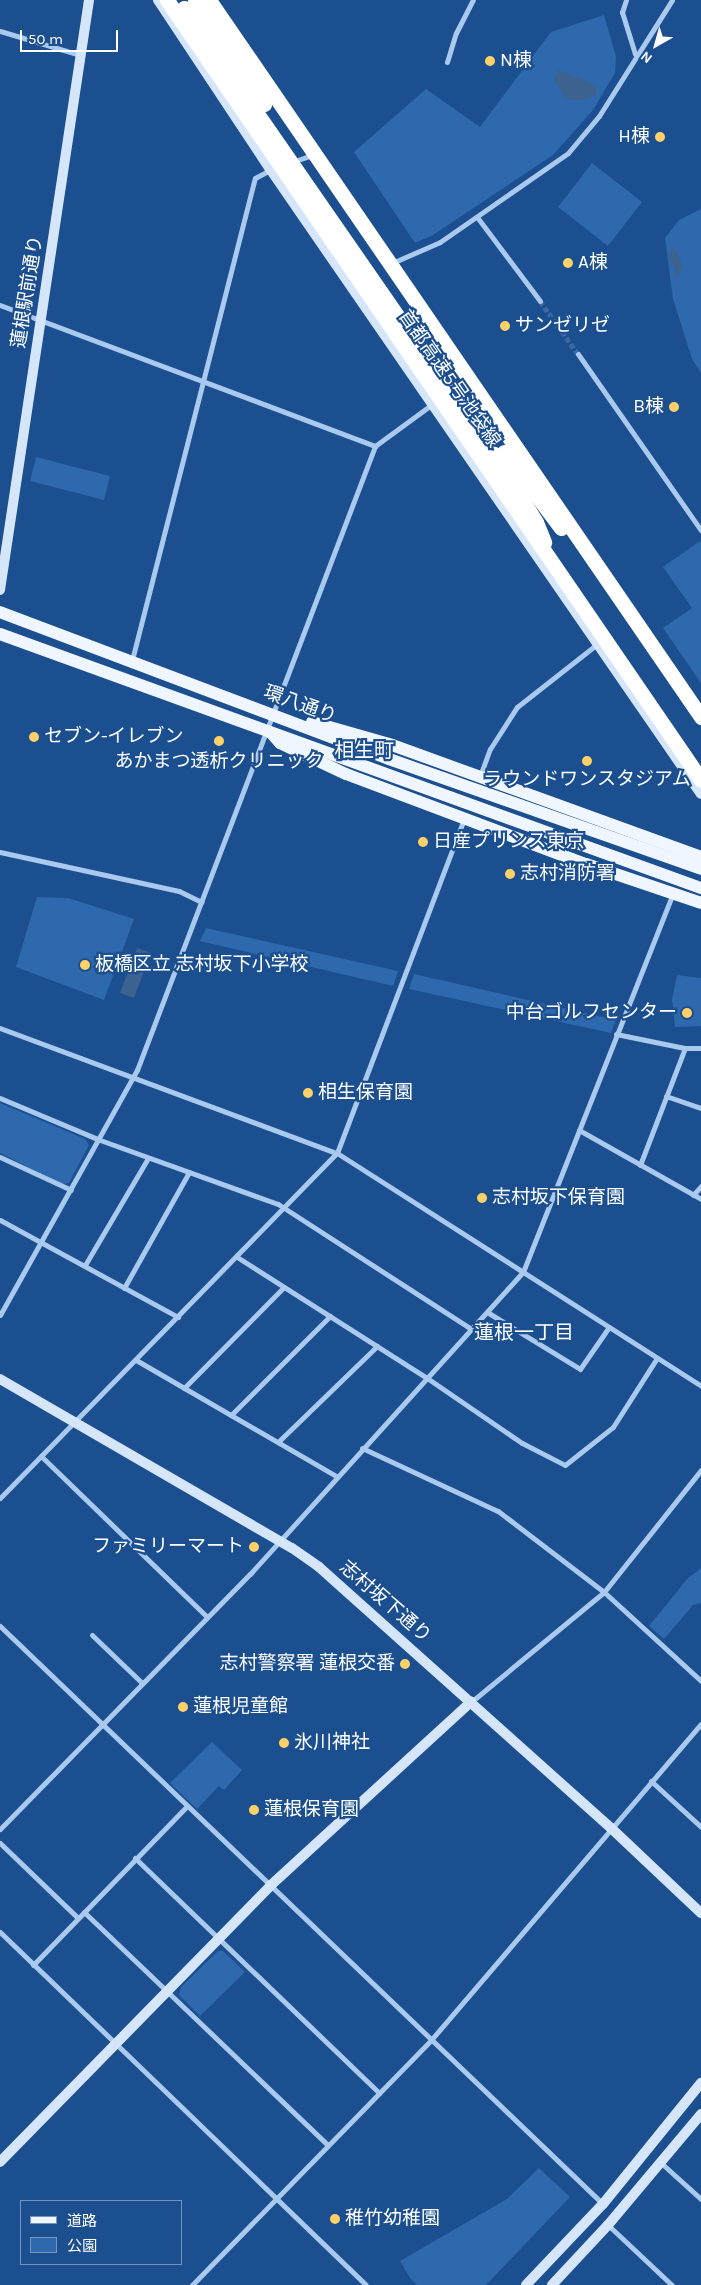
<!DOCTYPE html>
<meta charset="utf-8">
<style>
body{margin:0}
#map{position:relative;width:701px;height:2285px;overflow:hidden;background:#1b4f8f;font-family:Karla,"Noto Sans JP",sans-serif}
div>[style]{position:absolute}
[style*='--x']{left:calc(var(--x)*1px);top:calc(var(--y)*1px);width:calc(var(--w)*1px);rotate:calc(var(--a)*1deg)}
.green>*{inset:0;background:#2e69ad}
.water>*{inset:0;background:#3c6290}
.street-tunnel>*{height:5px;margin-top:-2.5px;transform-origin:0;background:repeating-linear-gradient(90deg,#3d69a0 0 5px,transparent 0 7.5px)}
.street>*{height:5px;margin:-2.5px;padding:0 2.5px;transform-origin:2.5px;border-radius:2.5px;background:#a9c9ee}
.secondary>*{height:10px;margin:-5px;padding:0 5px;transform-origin:5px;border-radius:5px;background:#d6e6fa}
.primary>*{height:12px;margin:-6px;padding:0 6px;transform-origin:6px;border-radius:6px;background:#f0f6ff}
.highway>*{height:15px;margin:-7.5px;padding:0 7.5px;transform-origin:7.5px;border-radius:7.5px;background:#fff}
.dots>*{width:14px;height:14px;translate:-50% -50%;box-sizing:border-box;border:2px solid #1b4f8f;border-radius:50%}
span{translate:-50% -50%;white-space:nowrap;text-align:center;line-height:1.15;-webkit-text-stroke:4.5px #1b4f8f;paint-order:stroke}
.poi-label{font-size:19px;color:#fff}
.left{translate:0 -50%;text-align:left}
.right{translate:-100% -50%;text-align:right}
.street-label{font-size:19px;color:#fff}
.neighbourhood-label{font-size:20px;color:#fff}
.legend{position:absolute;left:20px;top:2200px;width:162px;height:65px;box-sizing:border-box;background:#1b4f8f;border:1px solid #7695bc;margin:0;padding:6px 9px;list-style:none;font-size:15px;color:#fff}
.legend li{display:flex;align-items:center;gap:10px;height:25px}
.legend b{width:25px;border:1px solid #7695bc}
.north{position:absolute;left:631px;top:20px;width:50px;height:50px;-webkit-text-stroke:4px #1b4f8f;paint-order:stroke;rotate:218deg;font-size:14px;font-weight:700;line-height:20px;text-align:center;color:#fff}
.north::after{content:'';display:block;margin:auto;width:18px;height:22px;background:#fff;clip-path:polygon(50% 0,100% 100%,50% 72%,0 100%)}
.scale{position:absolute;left:20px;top:30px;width:98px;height:22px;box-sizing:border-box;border:2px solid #fff;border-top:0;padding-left:6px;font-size:15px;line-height:18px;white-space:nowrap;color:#fff;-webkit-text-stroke:4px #1b4f8f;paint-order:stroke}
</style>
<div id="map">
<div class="green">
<div style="clip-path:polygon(604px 15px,616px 57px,615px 73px,593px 110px,553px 155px,433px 235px,415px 243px,354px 152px,426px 89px,480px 127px,551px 32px)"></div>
<div style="clip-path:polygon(592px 163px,642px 202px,608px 246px,558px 207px)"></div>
<div style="clip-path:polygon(701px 209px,701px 373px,692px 359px,673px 299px,665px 238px,679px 220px)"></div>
<div style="clip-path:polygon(36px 457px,110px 476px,104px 500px,30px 481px)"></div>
<div style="clip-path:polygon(700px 541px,701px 543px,701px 683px,663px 628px,692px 608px,663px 567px)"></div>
<div style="clip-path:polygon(37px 897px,68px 898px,134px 919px,104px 1000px,16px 967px)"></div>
<div style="clip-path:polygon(206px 928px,398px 971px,393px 986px,200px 941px)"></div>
<div style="clip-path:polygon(414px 974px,616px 1020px,611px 1033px,409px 989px)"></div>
<div style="clip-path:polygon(677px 975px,701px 978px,701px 1026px,675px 1027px,672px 999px)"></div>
<div style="clip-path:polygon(0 1103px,85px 1139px,89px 1145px,69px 1183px,62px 1184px,0 1153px)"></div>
<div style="clip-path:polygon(701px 1568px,701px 1603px,693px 1605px,664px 1639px,649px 1626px,688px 1578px)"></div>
<div style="clip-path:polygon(212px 1742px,242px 1770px,224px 1790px,219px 1786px,197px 1809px,170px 1783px)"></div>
<div style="clip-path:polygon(218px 1951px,223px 1951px,245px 1972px,200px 2016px,179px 1995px,181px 1987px)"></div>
<div style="clip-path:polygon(539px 2168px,570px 2197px,486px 2285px,417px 2285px,410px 2278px,400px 2261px,507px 2199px)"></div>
</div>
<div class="water">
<div style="clip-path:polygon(558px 70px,591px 83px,596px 88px,596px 95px,583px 100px,566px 99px,554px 79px)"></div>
<div style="clip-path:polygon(672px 248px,676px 250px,683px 267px,675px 280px,675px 269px,668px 256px)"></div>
<div style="clip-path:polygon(137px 948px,151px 953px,134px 998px,120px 993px)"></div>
</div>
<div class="street-tunnel">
<div style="--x:540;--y:301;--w:65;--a:54.4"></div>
</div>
<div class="street">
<div style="--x:626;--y:0;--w:13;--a:108"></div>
<div style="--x:622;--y:12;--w:44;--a:72.8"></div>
<div style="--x:0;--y:31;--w:84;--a:16.7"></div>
<div style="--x:447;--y:62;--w:30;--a:-73"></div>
<div style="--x:456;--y:33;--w:37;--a:-63"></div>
<div style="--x:292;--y:162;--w:21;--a:-19"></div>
<div style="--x:477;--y:217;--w:105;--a:53.1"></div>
<div style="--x:392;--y:263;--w:52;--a:-23.6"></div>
<div style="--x:440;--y:242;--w:156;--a:-34.8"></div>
<div style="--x:568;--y:153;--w:48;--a:-50"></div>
<div style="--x:599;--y:116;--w:137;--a:-57.8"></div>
<div style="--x:0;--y:305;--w:401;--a:20.6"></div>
<div style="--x:375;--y:446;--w:69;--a:-36.2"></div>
<div style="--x:578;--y:354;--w:215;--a:55.1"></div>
<div style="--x:132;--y:660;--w:497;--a:-75.7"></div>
<div style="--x:255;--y:178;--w:19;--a:-28"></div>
<div style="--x:480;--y:776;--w:29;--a:-70"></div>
<div style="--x:490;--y:749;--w:50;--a:-57.3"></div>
<div style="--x:517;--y:707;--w:102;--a:-38.2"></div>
<div style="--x:0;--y:852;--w:183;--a:12.3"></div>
<div style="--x:179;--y:891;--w:25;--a:26"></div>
<div style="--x:0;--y:1028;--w:359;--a:20.4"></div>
<div style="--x:337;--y:1153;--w:432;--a:32.6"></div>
<div style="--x:616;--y:1034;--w:70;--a:11.5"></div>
<div style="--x:685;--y:1048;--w:16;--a:0"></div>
<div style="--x:666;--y:1096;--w:37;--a:19"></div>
<div style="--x:0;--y:1098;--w:108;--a:22.8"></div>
<div style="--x:100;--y:1140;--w:189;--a:19.8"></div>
<div style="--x:278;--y:1204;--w:230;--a:32.9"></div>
<div style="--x:579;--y:1130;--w:140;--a:29.5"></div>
<div style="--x:0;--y:1157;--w:78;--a:24.9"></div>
<div style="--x:640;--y:1165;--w:125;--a:-69"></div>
<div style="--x:693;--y:1195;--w:12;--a:-48"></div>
<div style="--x:0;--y:1220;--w:203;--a:28.6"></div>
<div style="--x:237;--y:1257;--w:225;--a:32.5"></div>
<div style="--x:427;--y:1378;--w:115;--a:34.4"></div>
<div style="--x:522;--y:1443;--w:48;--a:27.1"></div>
<div style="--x:565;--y:1465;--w:61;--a:-38.4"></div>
<div style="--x:613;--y:1427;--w:82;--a:-57.5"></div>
<div style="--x:85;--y:1265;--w:124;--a:-59.5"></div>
<div style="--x:124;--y:1288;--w:133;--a:-60.7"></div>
<div style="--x:487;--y:1312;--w:109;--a:31.5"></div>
<div style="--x:580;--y:1369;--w:51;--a:-55.4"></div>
<div style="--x:0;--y:1315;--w:281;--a:-60.8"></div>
<div style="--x:137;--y:1070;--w:668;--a:-69.12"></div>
<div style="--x:136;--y:1360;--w:231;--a:30.1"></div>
<div style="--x:184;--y:1388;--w:142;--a:-45.3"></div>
<div style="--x:231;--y:1415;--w:140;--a:-45"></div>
<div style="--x:278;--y:1442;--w:138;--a:-44.1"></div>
<div style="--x:362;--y:1448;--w:150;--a:24.9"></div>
<div style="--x:498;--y:1511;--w:133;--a:37.4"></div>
<div style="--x:604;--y:1592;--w:132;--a:42.5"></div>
<div style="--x:41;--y:1456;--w:231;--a:44.1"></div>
<div style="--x:0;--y:1498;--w:482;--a:-45.7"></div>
<div style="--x:337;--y:1153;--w:357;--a:-69.2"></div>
<div style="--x:0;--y:1626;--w:835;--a:43.79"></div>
<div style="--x:92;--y:1635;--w:69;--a:43.8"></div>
<div style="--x:471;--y:1702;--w:173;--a:-39.6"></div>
<div style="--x:604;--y:1592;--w:156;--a:-51.5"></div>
<div style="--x:651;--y:1781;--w:68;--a:42.6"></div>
<div style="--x:0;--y:1829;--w:357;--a:-45.6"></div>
<div style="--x:250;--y:1574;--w:407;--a:-47.9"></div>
<div style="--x:523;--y:1272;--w:405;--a:-68.4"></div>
<div style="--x:0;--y:1843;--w:108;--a:43.9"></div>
<div style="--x:135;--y:1858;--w:339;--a:43.9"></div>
<div style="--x:84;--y:1912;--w:337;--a:43.7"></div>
<div style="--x:0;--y:1932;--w:508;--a:43.96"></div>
<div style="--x:33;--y:1965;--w:221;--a:-45.9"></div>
<div style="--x:660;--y:2162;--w:55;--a:42.1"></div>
<div style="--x:608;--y:2225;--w:88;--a:43.2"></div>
<div style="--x:192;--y:2285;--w:342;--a:-45.7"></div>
<div style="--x:431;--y:2040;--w:416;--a:-49.5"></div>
</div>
<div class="secondary">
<div style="--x:158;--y:0;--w:203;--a:56.5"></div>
<div style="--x:270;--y:169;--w:759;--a:55.41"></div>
<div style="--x:0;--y:590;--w:597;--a:-81.42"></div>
<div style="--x:0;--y:1379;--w:337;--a:30.1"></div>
<div style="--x:292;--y:1548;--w:33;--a:35"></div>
<div style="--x:319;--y:1567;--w:392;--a:41.8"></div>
<div style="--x:611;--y:1828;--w:124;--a:43.4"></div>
<div style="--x:0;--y:2162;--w:386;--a:-45.6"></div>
<div style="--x:270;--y:1886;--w:273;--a:-42.5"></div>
<div style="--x:526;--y:2285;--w:112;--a:-46.5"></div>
<div style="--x:603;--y:2204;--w:156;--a:-51"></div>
<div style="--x:552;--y:2285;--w:82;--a:-47"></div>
<div style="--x:608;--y:2225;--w:145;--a:-50"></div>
</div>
<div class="primary">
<div style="--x:0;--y:612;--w:416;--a:20.7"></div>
<div style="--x:389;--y:759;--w:331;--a:19.4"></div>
<div style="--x:0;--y:634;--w:746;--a:19.92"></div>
<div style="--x:312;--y:722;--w:83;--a:16"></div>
<div style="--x:392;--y:745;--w:329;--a:19.9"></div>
<div style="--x:272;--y:734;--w:12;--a:48"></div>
<div style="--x:280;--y:743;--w:73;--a:25.2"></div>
<div style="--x:346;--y:774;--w:256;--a:20.6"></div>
<div style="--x:586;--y:864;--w:121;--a:18.7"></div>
</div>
<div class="highway">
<div style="--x:167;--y:0;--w:945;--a:55.6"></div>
<div style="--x:195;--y:0;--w:125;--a:56.4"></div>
<div style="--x:209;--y:0;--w:870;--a:55.54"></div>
<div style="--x:184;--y:8;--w:555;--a:55.28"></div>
<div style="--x:500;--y:464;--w:68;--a:58.2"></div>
<div style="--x:536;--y:522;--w:22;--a:68"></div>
<div style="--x:504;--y:452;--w:95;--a:53.1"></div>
</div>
<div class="dots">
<div style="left:490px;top:61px;background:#ffd166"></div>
<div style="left:660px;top:137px;background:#ffd166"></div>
<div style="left:568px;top:263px;background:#ffd166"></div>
<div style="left:505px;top:326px;background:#ffd166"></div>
<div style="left:674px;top:407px;background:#ffd166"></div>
<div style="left:34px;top:737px;background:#ffd166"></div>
<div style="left:219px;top:741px;background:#ffd166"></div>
<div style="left:587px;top:761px;background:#ffd166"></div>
<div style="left:423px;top:842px;background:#ffd166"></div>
<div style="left:510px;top:874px;background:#ffd166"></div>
<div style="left:85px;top:965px;background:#ffd166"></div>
<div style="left:687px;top:1013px;background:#ffd166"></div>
<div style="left:308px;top:1093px;background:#ffd166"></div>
<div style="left:482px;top:1198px;background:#ffd166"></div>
<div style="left:254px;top:1547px;background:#ffd166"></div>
<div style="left:405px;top:1664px;background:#ffd166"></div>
<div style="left:183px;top:1707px;background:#ffd166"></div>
<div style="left:284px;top:1743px;background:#ffd166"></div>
<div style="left:254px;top:1810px;background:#ffd166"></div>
<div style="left:335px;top:2219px;background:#ffd166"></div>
</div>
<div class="poi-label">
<span class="left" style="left:500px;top:61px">N棟</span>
<span class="right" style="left:650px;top:137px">H棟</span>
<span class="left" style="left:578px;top:263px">A棟</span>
<span class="left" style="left:515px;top:326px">サンゼリゼ</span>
<span class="right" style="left:664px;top:407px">B棟</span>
<span class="left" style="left:44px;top:737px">セブン-イレブン</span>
<span style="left:219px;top:762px">あかまつ透析クリニック</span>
<span style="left:587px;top:780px">ラウンドワンスタジアム</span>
<span class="left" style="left:433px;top:842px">日産プリンス東京</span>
<span class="left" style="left:520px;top:874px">志村消防署</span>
<span class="left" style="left:95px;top:965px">板橋区立 志村坂下小学校</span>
<span class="right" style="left:677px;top:1013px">中台ゴルフセンター</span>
<span class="left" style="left:318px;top:1093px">相生保育園</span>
<span class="left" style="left:492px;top:1198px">志村坂下保育園</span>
<span class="right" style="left:244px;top:1547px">ファミリーマート</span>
<span class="right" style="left:395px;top:1664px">志村警察署 蓮根交番</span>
<span class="left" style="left:193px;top:1707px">蓮根児童館</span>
<span class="left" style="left:294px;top:1743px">氷川神社</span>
<span class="left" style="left:264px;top:1810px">蓮根保育園</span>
<span class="left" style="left:345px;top:2219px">稚竹幼稚園</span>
</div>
<div class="street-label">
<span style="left:28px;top:292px;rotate:-81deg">蓮根駅前通り</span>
<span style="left:449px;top:379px;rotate:55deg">首都高速5号池袋線</span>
<span style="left:300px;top:705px;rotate:20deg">環八通り</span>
<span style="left:385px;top:1602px;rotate:41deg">志村坂下通り</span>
</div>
<div class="neighbourhood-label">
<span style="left:364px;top:750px">相生町</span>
<span style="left:524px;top:1332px">蓮根一丁目</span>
</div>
<ul class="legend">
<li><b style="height:6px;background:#f0f6ff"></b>道路</li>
<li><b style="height:14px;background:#2e69ad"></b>公園</li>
</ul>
<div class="north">N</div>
<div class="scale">50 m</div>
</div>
